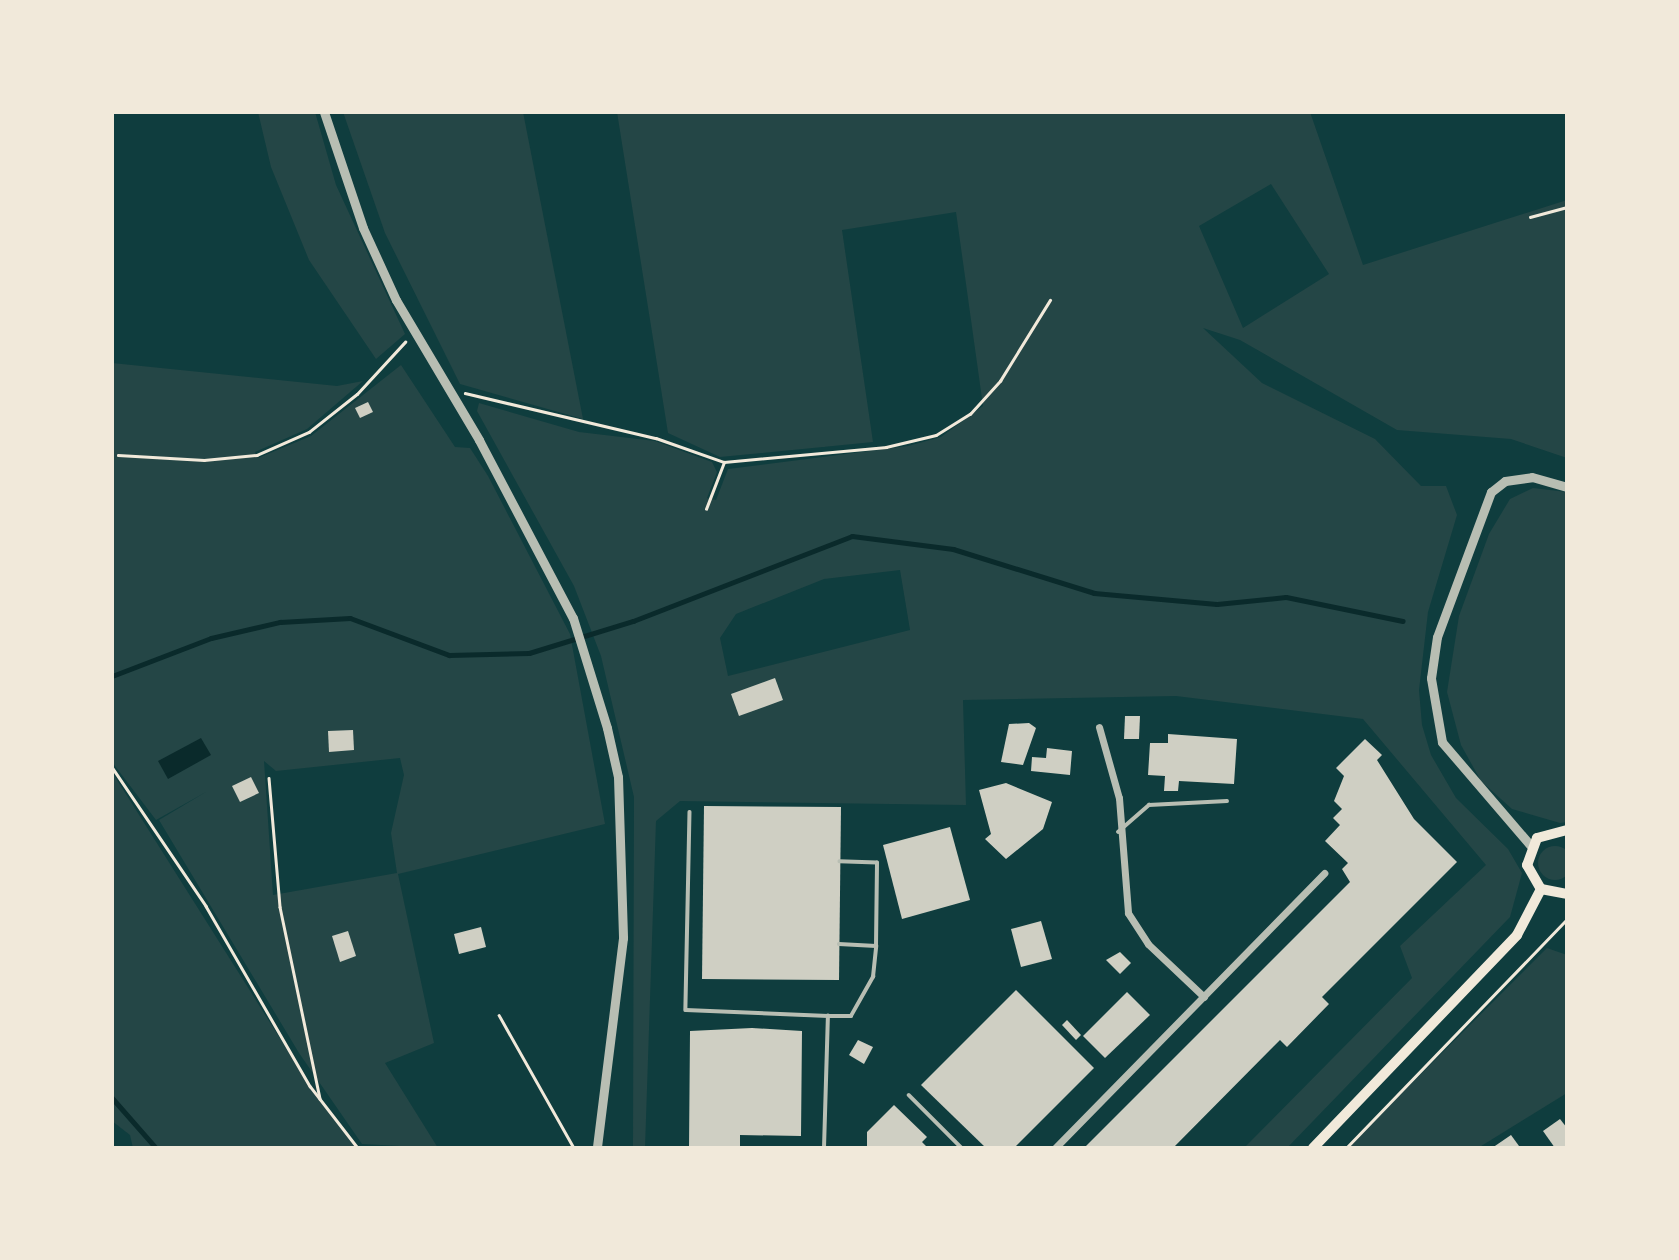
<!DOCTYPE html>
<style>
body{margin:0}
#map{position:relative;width:1679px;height:1260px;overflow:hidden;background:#0f3d3e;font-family:"Exo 2",sans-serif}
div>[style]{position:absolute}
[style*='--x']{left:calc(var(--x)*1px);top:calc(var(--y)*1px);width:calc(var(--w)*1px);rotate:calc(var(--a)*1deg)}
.green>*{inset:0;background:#244646}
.round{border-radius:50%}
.water>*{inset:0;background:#0a2a2b}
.stream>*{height:5px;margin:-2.5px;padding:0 2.5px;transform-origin:2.5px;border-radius:2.5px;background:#0a2a2b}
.building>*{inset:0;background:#cfcfc3}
.path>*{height:2.5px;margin:-1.25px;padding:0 1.25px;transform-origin:1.25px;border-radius:1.25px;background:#f1e9da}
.service>*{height:3.5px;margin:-1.75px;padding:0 1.75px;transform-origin:1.75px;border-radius:1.75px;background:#b8beb3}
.minor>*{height:7px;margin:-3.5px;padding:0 3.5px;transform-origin:3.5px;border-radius:3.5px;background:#b8beb3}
.tertiary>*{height:9px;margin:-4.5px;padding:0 4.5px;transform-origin:4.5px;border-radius:4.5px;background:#b8beb3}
.secondary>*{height:10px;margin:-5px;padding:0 5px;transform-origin:5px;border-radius:5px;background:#f1e9da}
span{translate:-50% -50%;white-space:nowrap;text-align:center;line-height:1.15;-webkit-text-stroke:6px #f1e9da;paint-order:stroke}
.frame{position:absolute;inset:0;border:114px solid #f1e9da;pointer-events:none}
</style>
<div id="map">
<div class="green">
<div style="clip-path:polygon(258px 112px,315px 112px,336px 185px,405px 334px,376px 359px,309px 260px,271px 167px)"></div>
<div style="clip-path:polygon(343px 112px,523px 112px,583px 419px,460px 384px,385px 233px)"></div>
<div style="clip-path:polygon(evenodd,617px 112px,1310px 112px,1363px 265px,1567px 200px,1567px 458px,1511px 439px,1397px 430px,1240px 340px,1203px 328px,1262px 383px,1375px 439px,1421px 486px,1446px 486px,1457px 515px,1428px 612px,1419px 690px,1422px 725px,1431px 755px,1456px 798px,1508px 849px,1522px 873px,1510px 917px,1287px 1148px,1244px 1148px,1412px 978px,1400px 946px,1486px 865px,1363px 719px,1176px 696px,963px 700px,966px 805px,680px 801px,656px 821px,645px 1148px,633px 1148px,634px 797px,601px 656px,574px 586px,477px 411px,479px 403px,579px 432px,655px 441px,712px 462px,717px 472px,707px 498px,716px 500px,728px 469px,908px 446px,941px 437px,983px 406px,956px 212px,842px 230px,873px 442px,720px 457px,668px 433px,617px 112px,1271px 184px,1329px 274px,1243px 328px,1199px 226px,1271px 184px,617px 112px,900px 570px,910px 630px,728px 676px,720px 638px,736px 614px,824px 579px,900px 570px)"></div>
<div style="clip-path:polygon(evenodd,112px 363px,337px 386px,363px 381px,307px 429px,255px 452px,258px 458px,311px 436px,401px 365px,455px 447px,470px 448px,488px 476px,570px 634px,605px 824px,398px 874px,434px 1043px,385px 1063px,438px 1148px,362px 1144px,299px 1053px,159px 820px,206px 792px,156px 820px,112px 762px,112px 363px,400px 758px,404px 775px,391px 833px,397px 873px,273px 895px,264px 761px,276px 771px,400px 758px)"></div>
<div style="clip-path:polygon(1533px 488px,1567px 492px,1567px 822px,1560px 823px,1512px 809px,1481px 781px,1461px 745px,1447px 692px,1459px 616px,1489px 534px,1510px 499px)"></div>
<div style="clip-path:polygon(112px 772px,310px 1086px,358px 1148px,133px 1148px,130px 1135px,112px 1121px)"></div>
<div class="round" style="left:1538px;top:846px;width:34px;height:34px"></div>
<div style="clip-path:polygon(1547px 948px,1567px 955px,1567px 1093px,1478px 1148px,1347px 1148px)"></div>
</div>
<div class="water">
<div style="clip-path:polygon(201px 738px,211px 755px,168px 779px,158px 761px)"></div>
</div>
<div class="stream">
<div style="--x:112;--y:676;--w:106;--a:-21"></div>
<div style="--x:211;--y:638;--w:71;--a:-13.1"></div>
<div style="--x:280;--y:622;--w:70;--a:-3.3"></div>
<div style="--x:350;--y:618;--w:106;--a:20.5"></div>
<div style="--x:449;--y:655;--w:80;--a:-1.4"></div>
<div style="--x:529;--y:653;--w:109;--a:-17.1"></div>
<div style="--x:633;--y:621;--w:235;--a:-21.2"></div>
<div style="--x:852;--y:536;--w:102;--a:7.3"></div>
<div style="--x:953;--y:549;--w:148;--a:17.3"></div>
<div style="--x:1094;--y:593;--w:123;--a:5.1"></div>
<div style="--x:1217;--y:604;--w:69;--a:-5.8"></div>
<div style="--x:1286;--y:597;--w:119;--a:11.6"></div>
<div style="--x:112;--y:1098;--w:67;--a:48.7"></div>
</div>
<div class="building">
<div style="clip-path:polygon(368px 402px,373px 412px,360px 418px,355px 408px)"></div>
<div style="clip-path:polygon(775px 678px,783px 700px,739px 716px,731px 694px)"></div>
<div style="clip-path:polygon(1125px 716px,1140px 716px,1139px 739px,1124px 739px)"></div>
<div style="clip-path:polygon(1029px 723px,1036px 728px,1023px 765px,1001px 762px,1009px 724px)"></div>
<div style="clip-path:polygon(353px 730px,354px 750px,329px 752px,328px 731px)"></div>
<div style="clip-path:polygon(1168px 734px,1237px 739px,1234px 784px,1179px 781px,1178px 791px,1164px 791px,1165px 776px,1148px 775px,1150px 743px,1168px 743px)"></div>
<div style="clip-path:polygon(1365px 739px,1382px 755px,1377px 760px,1414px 819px,1457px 862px,1322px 997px,1329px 1004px,1287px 1047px,1280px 1040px,1173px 1148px,1084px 1148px,1350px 882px,1342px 869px,1348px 863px,1325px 841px,1340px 825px,1333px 818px,1342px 809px,1334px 801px,1344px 776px,1336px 768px)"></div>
<div style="clip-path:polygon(1047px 748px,1072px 751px,1070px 775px,1031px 771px,1032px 757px,1046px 758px)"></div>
<div style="clip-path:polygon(251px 777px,259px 793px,240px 802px,232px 786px)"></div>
<div style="clip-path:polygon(1006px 783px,1052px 802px,1043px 829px,1006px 859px,985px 839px,991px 834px,979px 790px)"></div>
<div style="clip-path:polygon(704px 806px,841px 807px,839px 980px,702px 979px)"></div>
<div style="clip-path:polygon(950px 827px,970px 900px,902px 919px,883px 845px)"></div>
<div style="clip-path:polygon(1041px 921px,1052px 959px,1021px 967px,1011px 929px)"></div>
<div style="clip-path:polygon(481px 927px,486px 947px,459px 954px,454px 934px)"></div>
<div style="clip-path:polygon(348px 931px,356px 956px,340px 962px,332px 936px)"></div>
<div style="clip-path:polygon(1120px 952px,1131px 963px,1120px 974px,1106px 960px)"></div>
<div style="clip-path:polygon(1016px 990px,1094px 1068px,1014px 1148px,986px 1148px,921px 1085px)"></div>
<div style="clip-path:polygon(1127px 992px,1150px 1015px,1105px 1058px,1083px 1036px)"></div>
<div style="clip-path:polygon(1067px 1020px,1081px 1035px,1076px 1040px,1062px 1025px)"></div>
<div style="clip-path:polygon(752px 1028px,802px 1031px,801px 1136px,740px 1135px,740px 1148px,689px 1148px,690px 1031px)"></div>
<div style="clip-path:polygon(858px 1040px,873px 1047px,864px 1064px,849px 1055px)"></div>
<div style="clip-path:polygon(894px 1105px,927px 1137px,922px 1142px,928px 1148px,867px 1148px,867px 1132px)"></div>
<div style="clip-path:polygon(1560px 1119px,1567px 1128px,1567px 1148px,1555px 1148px,1543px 1131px)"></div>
<div style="clip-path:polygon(1511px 1135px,1519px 1146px,1492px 1148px)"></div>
</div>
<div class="path">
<div style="--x:1530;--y:217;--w:38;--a:-15"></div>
<div style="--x:465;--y:393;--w:196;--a:13.3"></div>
<div style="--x:656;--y:438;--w:72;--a:19.4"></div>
<div style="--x:724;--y:462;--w:163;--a:-5.3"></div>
<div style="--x:886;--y:447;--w:51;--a:-13.5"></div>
<div style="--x:936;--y:435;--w:40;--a:-32"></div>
<div style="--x:970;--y:414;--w:45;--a:-47.7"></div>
<div style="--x:1000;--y:381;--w:95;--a:-58.3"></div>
<div style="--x:118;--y:455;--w:86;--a:3.3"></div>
<div style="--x:204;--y:460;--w:53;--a:-5.4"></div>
<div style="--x:257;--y:455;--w:57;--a:-23.9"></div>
<div style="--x:309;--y:432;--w:61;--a:-38.4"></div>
<div style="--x:357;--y:394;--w:71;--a:-47.3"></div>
<div style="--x:706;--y:509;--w:50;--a:-69"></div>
<div style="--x:112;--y:767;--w:168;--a:55.9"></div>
<div style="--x:206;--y:906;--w:208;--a:60"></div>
<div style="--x:310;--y:1086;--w:78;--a:52.3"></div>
<div style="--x:269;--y:778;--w:129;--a:85.1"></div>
<div style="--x:280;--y:907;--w:196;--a:78.2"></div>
<div style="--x:499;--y:1015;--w:153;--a:60.6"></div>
<div style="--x:1346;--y:1148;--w:318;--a:-46"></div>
</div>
<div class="service">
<div style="--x:690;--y:812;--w:198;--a:91.2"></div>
<div style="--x:686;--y:1010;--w:142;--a:2.4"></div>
<div style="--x:1118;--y:832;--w:41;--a:-41.1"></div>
<div style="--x:1149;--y:805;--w:78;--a:-2.9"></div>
<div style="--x:839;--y:944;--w:37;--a:3"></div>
<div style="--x:909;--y:1095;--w:75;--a:45"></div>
<div style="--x:824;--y:1148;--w:132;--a:-88.3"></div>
<div style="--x:828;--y:1016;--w:23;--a:0"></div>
<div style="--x:851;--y:1016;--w:45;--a:-60.6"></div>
<div style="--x:873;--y:977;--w:31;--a:-84"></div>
<div style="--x:876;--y:946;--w:83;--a:-89.3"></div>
<div style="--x:877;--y:863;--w:37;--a:-178"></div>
</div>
<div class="minor">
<div style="--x:1099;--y:727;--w:74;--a:74.3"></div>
<div style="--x:1119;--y:798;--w:115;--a:85.5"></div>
<div style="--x:1128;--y:913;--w:37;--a:57"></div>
<div style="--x:1148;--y:944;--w:77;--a:43.4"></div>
<div style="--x:1055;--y:1148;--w:385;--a:-45.6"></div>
</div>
<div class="tertiary">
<div style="--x:324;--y:112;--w:122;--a:71.4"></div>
<div style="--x:363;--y:228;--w:79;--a:65.4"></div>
<div style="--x:396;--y:300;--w:163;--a:59.3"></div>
<div style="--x:479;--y:440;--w:201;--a:62.2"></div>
<div style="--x:573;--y:618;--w:115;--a:72.8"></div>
<div style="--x:607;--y:728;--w:50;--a:77.3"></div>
<div style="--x:618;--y:777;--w:161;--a:88.2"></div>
<div style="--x:623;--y:938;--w:212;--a:97.1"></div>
<div style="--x:1531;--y:846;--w:137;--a:-130.6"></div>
<div style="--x:1442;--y:742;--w:65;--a:-99.8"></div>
<div style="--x:1431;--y:678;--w:41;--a:-81.7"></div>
<div style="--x:1437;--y:637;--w:155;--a:-69.6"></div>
<div style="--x:1491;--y:492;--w:18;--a:-38"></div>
<div style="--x:1505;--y:481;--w:27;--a:-8"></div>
<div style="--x:1532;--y:477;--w:36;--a:16"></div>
</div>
<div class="secondary">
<div style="--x:1567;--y:830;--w:31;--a:165"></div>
<div style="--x:1537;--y:838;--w:29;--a:110"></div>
<div style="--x:1527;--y:865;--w:28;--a:60"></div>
<div style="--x:1541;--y:889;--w:26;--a:11"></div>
<div style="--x:1313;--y:1148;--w:295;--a:-46.2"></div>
<div style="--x:1517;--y:935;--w:52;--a:-62.4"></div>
</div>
<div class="frame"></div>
</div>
